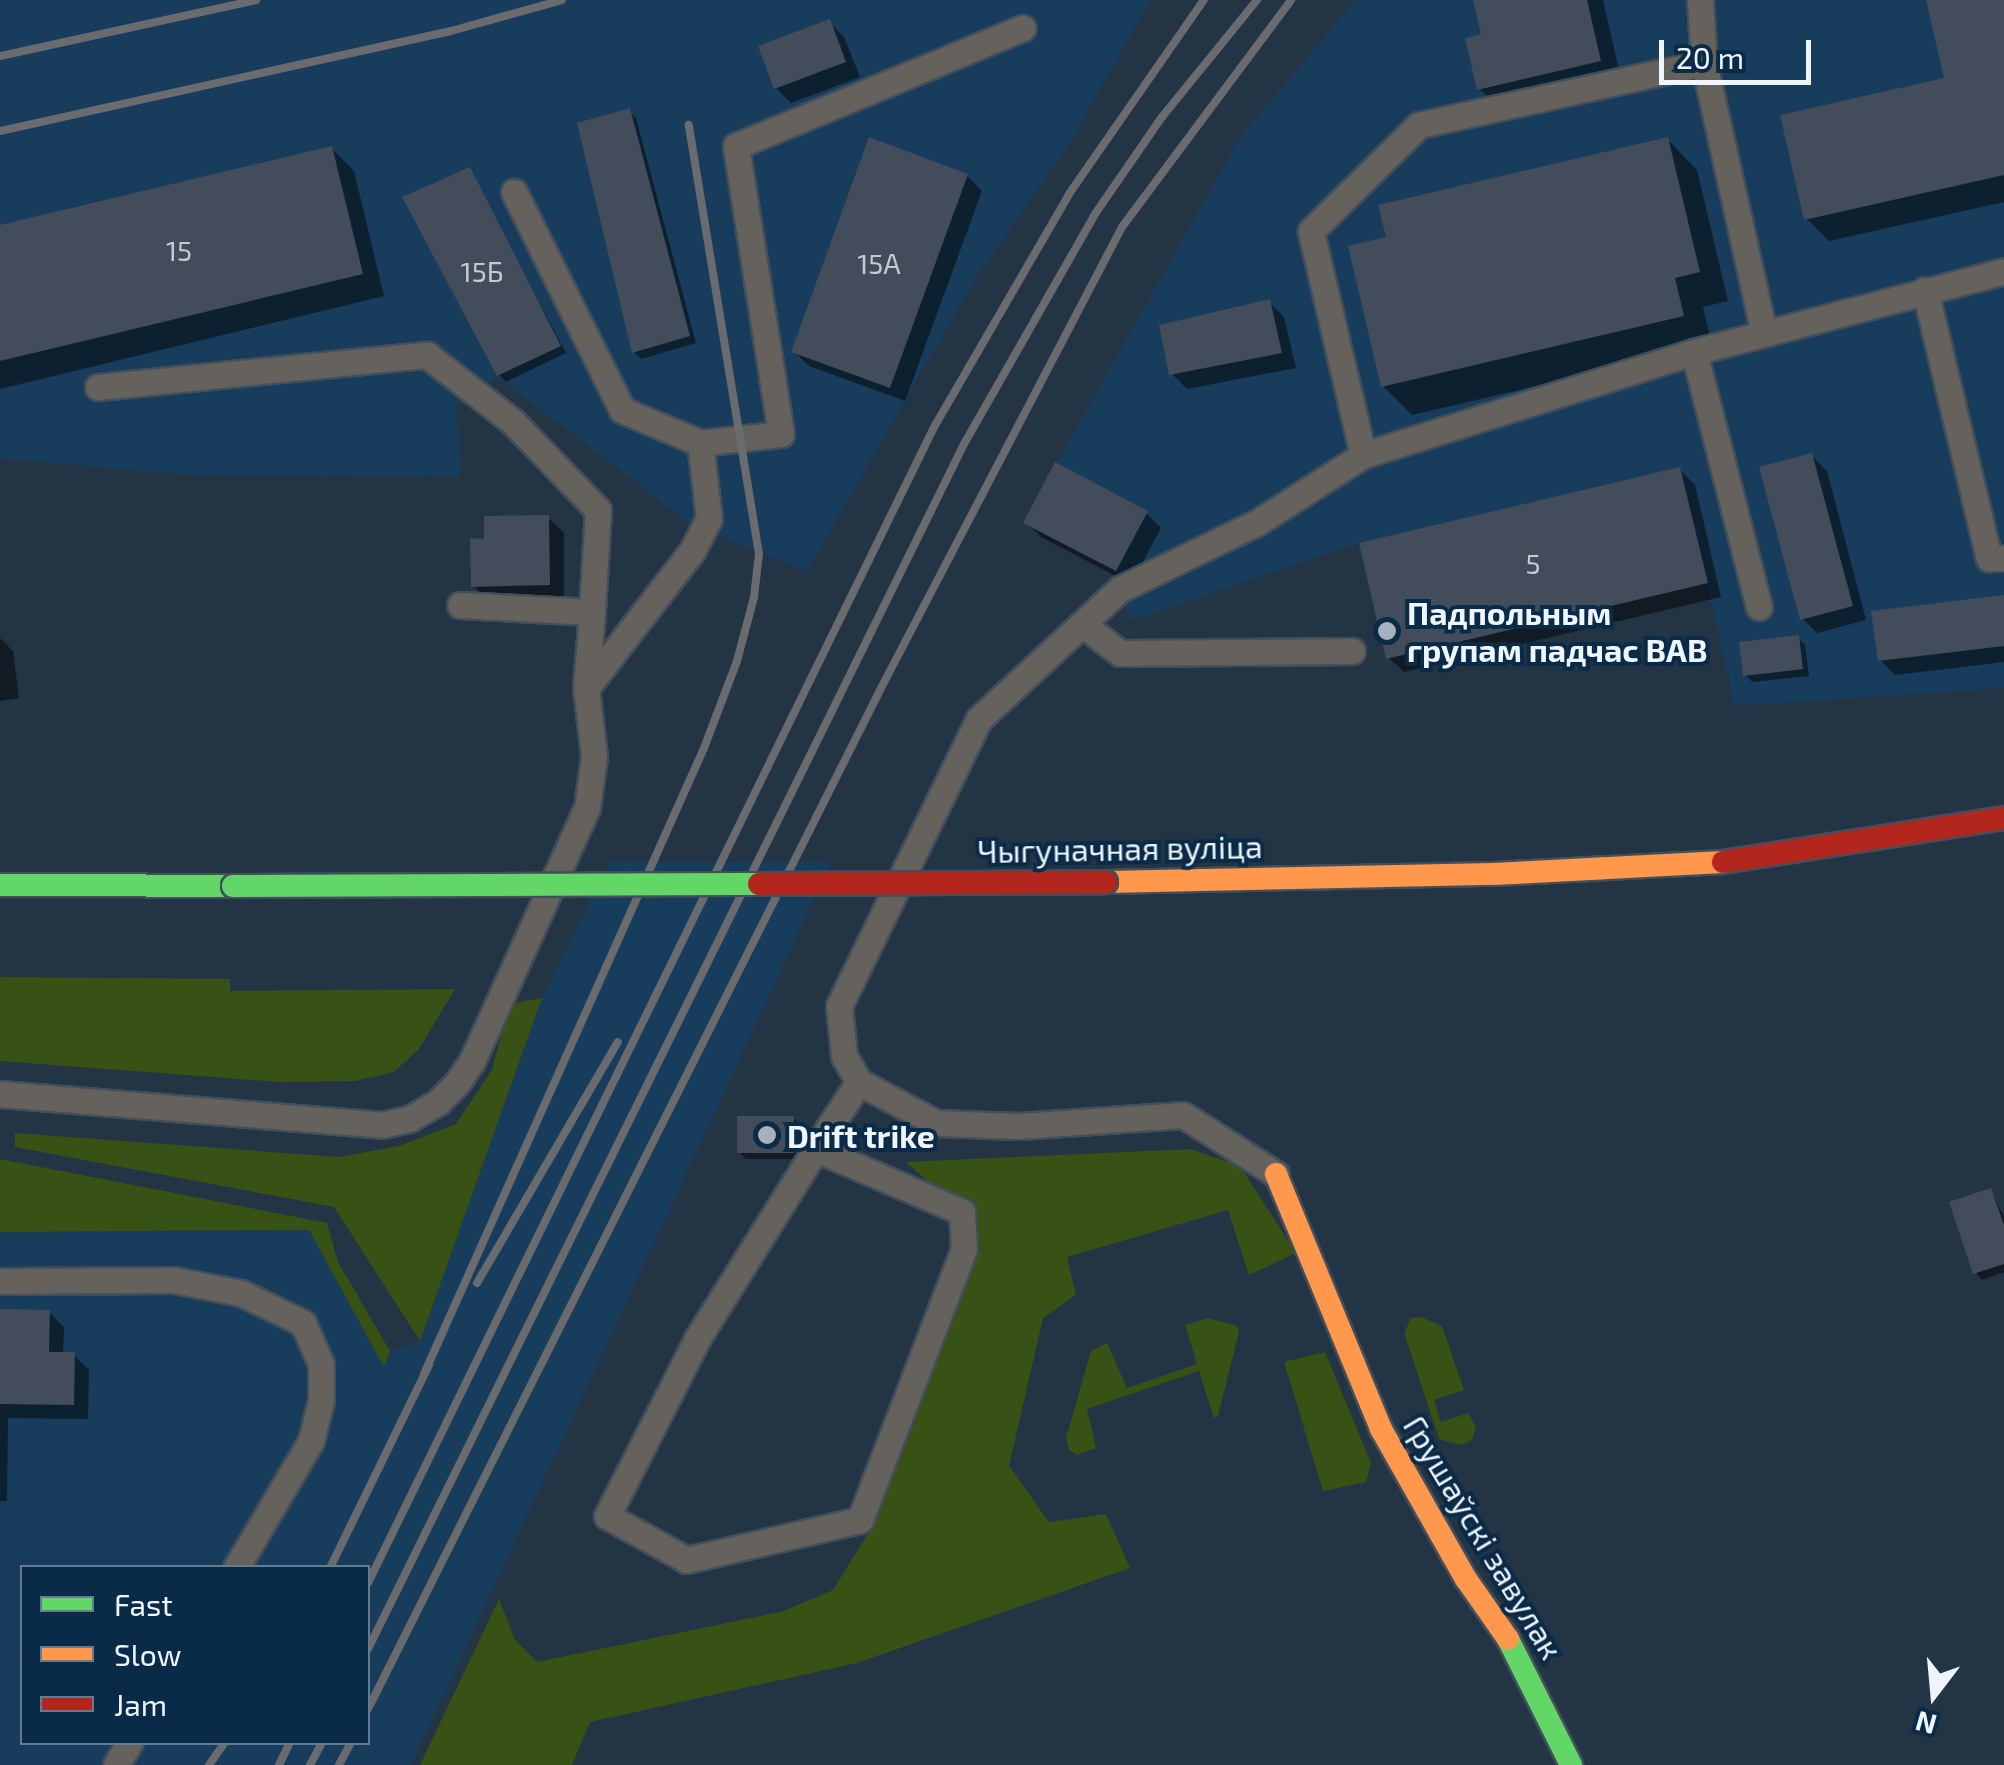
<!DOCTYPE html>
<meta charset="utf-8">
<style>
body{margin:0}
#map{position:relative;width:2004px;height:1765px;overflow:hidden;background:#233444;font-family:"Exo 2",sans-serif}
div>[style]{position:absolute}
[style*='--x']{left:calc(var(--x)*1px);top:calc(var(--y)*1px);width:calc(var(--w)*1px);rotate:calc(var(--a)*1deg)}
.built>*{inset:0;background:#183c5b}
.green>*{inset:0;background:#385114}
.shadow>*{inset:0;background:#0007}
.building>*{inset:0;background:#424c5b}
.roads{filter:drop-shadow(2px 0 #424f5b) drop-shadow(-2px 0 #424f5b) drop-shadow(0 2px #424f5b) drop-shadow(0 -2px #424f5b)}
.lane>*{height:25px;margin:-12.5px;padding:0 12.5px;transform-origin:12.5px;border-radius:12.5px;background:#65615c}
.fast>*{height:22px;margin:-11px;padding:0 11px;transform-origin:11px;border-radius:11px;background:#63d668}
.slow>*{height:22px;margin:-11px;padding:0 11px;transform-origin:11px;border-radius:11px;background:#ff974d}
.jam>*{height:22px;margin:-11px;padding:0 11px;transform-origin:11px;border-radius:11px;background:#b3261e}
.rail>*{height:8px;margin:-4px;padding:0 4px;transform-origin:4px;border-radius:4px;background:#696b6e}
.bridges{filter:drop-shadow(2px 0 #424f5b) drop-shadow(-2px 0 #424f5b) drop-shadow(0 2px #424f5b) drop-shadow(0 -2px #424f5b)}
.fast-bridge>*{height:22px;margin:-11px;padding:0 11px;transform-origin:11px;border-radius:11px;background:#63d668}
.jam-bridge>*{height:22px;margin:-11px;padding:0 11px;transform-origin:11px;border-radius:11px;background:#b3261e}
.dots>*{width:28px;height:28px;translate:-50% -50%;box-sizing:border-box;border:5px solid #0a2b47;border-radius:50%}
span{translate:-50% -50%;white-space:nowrap;text-align:center;line-height:1.15;-webkit-text-stroke:8px #0a2b47;paint-order:stroke}
.number-label{font-size:28px;color:#c3cbd4}
.number-label span{-webkit-text-stroke-width:0}
.poi-label{font-size:32px;color:#eef5fd;font-weight:700}
.left{translate:0 -50%;text-align:left}
.street-label{font-size:32px;color:#eef5fd}
.legend{position:absolute;left:20px;top:1565px;width:350px;height:180px;box-sizing:border-box;background:#0a2b47;border:2px solid #657c90;margin:0;padding:12px 18px;list-style:none;font-size:30px;color:#eef5fd}
.legend li{display:flex;align-items:center;gap:20px;height:50px}
.legend b{width:50px;border:2px solid #657c90}
.north{position:absolute;left:1884px;top:1645px;width:100px;height:100px;-webkit-text-stroke:8px #0a2b47;paint-order:stroke;rotate:196deg;font-size:28px;font-weight:700;line-height:40px;text-align:center;color:#eef5fd}
.north::after{content:'';display:block;margin:auto;width:35px;height:45px;background:#eef5fd;clip-path:polygon(50% 0,100% 100%,50% 72%,0 100%)}
.scale{position:absolute;left:1659px;top:40px;width:152px;height:45px;box-sizing:border-box;border:5px solid #eef5fd;border-top:0;padding-left:12px;font-size:30px;line-height:35px;white-space:nowrap;color:#eef5fd;-webkit-text-stroke:8px #0a2b47;paint-order:stroke}
</style>
<div id="map">
<div class="built">
<div style="clip-path:polygon(0 0,1150px 0,1071px 141px,975px 279px,807px 571px,692px 525px,497px 376px,456px 406px,461px 476px,189px 475px,0 458px)"></div>
<div style="clip-path:polygon(1356px 0,2004px 0,2004px 688px,1735px 706px,1707px 583px,1386px 659px,1358px 543px,1131px 621px,1115px 571px,1023px 523px,1241px 136px)"></div>
<div style="clip-path:polygon(evenodd,609px 862px,831px 862px,411px 1765px,0 1765px,0 1232px,309px 1230px,385px 1365px,390px 1351px,420px 1341px,542px 998px,609px 862px,22px 1568px,368px 1568px,368px 1742px,22px 1742px,22px 1568px)"></div>
</div>
<div class="green">
<div style="clip-path:polygon(0 977px,230px 979px,230px 991px,455px 989px,419px 1049px,394px 1072px,355px 1081px,281px 1082px,0 1061px)"></div>
<div style="clip-path:polygon(542px 998px,420px 1341px,334px 1207px,15px 1147px,15px 1133px,339px 1157px,399px 1146px,456px 1124px,492px 1070px,509px 1004px)"></div>
<div style="clip-path:polygon(1190px 1149px,1240px 1166px,1296px 1253px,1249px 1275px,1228px 1210px,1067px 1257px,1076px 1295px,1043px 1318px,1009px 1466px,1049px 1522px,1106px 1514px,1130px 1568px,857px 1663px,590px 1722px,572px 1765px,420px 1765px,499px 1599px,515px 1640px,537px 1662px,784px 1611px,833px 1590px,874px 1524px,965px 1252px,952px 1203px,906px 1162px)"></div>
<div style="clip-path:polygon(0 1159px,327px 1223px,338px 1262px,390px 1351px,384px 1367px,309px 1230px,0 1232px)"></div>
<div style="clip-path:polygon(1421px 1317px,1442px 1326px,1464px 1390px,1434px 1400px,1441px 1422px,1468px 1413px,1476px 1427px,1472px 1440px,1460px 1445px,1439px 1439px,1404px 1333px,1411px 1318px)"></div>
<div style="clip-path:polygon(1208px 1318px,1237px 1326px,1239px 1332px,1218px 1416px,1214px 1418px,1199px 1371px,1087px 1409px,1096px 1448px,1077px 1455px,1069px 1450px,1066px 1438px,1091px 1351px,1107px 1343px,1127px 1388px,1197px 1364px,1185px 1325px)"></div>
<div style="clip-path:polygon(1325px 1352px,1371px 1463px,1366px 1482px,1323px 1491px,1284px 1362px)"></div>
</div>
<div class="shadow">
<div style="clip-path:polygon(1476px 0,1603px 0,1622px 84px,1502px 111px,1479px 88px,1484px 36px)"></div>
<div style="clip-path:polygon(1929px 0,2004px 0,2004px 202px,1829px 241px,1807px 219px,1947px 80px)"></div>
<div style="clip-path:polygon(829px 22px,844px 37px,860px 77px,791px 103px,776px 88px)"></div>
<div style="clip-path:polygon(629px 111px,636px 118px,696px 343px,641px 359px,634px 352px)"></div>
<div style="clip-path:polygon(1668px 140px,1697px 170px,1728px 301px,1703px 307px,1712px 345px,1412px 415px,1383px 386px,1389px 239px)"></div>
<div style="clip-path:polygon(331px 148px,354px 171px,384px 296px,0 389px,0 228px)"></div>
<div style="clip-path:polygon(469px 170px,566px 353px,506px 382px,499px 375px)"></div>
<div style="clip-path:polygon(967px 176px,982px 191px,905px 401px,809px 366px,794px 351px)"></div>
<div style="clip-path:polygon(1269px 302px,1284px 317px,1296px 368px,1187px 389px,1172px 374px)"></div>
<div style="clip-path:polygon(1812px 456px,1827px 471px,1866px 620px,1817px 633px,1802px 618px)"></div>
<div style="clip-path:polygon(1679px 469px,1695px 485px,1721px 597px,1404px 672px,1388px 657px)"></div>
<div style="clip-path:polygon(1146px 513px,1161px 528px,1131px 584px,1041px 537px,1026px 522px)"></div>
<div style="clip-path:polygon(548px 518px,564px 533px,564px 600px,489px 601px,473px 585px,487px 542px)"></div>
<div style="clip-path:polygon(2004px 598px,2004px 662px,1895px 675px,1880px 660px)"></div>
<div style="clip-path:polygon(0 638px,13px 651px,19px 698px,0 701px)"></div>
<div style="clip-path:polygon(1798px 638px,1805px 645px,1809px 676px,1752px 682px,1746px 675px)"></div>
<div style="clip-path:polygon(793px 1118px,800px 1125px,800px 1159px,746px 1159px,739px 1152px)"></div>
<div style="clip-path:polygon(1991px 1191px,2004px 1217px,2004px 1272px,1982px 1280px,1976px 1273px)"></div>
<div style="clip-path:polygon(0 1311px,49px 1312px,64px 1327px,63px 1354px,74px 1355px,89px 1370px,88px 1419px,8px 1418px,7px 1501px,0 1501px)"></div>
</div>
<div class="building">
<div style="clip-path:polygon(1473px 0,1587px 0,1601px 61px,1477px 90px,1465px 38px,1481px 34px)"></div>
<div style="clip-path:polygon(1926px 0,2004px 0,2004px 175px,1804px 220px,1780px 115px,1944px 78px)"></div>
<div style="clip-path:polygon(830px 19px,846px 62px,774px 89px,758px 46px)"></div>
<div style="clip-path:polygon(630px 108px,690px 336px,632px 353px,577px 123px)"></div>
<div style="clip-path:polygon(869px 137px,968px 174px,890px 388px,791px 352px)"></div>
<div style="clip-path:polygon(1668px 137px,1700px 272px,1675px 278px,1684px 316px,1381px 387px,1348px 246px,1386px 237px,1378px 205px)"></div>
<div style="clip-path:polygon(332px 146px,363px 274px,0 361px,0 225px)"></div>
<div style="clip-path:polygon(470px 167px,561px 346px,497px 376px,402px 197px)"></div>
<div style="clip-path:polygon(1270px 299px,1282px 353px,1169px 375px,1159px 325px)"></div>
<div style="clip-path:polygon(1812px 453px,1853px 606px,1800px 620px,1759px 467px)"></div>
<div style="clip-path:polygon(1055px 462px,1148px 511px,1116px 571px,1023px 523px)"></div>
<div style="clip-path:polygon(1680px 467px,1708px 583px,1386px 659px,1359px 543px)"></div>
<div style="clip-path:polygon(549px 515px,550px 585px,471px 587px,470px 538px,484px 539px,484px 516px)"></div>
<div style="clip-path:polygon(2004px 595px,2004px 646px,1878px 661px,1871px 611px)"></div>
<div style="clip-path:polygon(1799px 635px,1803px 669px,1743px 676px,1739px 642px)"></div>
<div style="clip-path:polygon(737px 1116px,794px 1116px,794px 1153px,737px 1153px)"></div>
<div style="clip-path:polygon(1991px 1188px,2004px 1225px,2004px 1264px,1973px 1274px,1949px 1202px)"></div>
<div style="clip-path:polygon(0 1309px,50px 1310px,49px 1352px,75px 1352px,74px 1405px,0 1404px)"></div>
</div>
<div class="roads">
<div class="lane">
<div style="--x:1700;--y:0;--w:63;--a:86.4"></div>
<div style="--x:514;--y:192;--w:243;--a:63.6"></div>
<div style="--x:622;--y:410;--w:85;--a:22.9"></div>
<div style="--x:700;--y:443;--w:76;--a:83.2"></div>
<div style="--x:709;--y:518;--w:37;--a:117"></div>
<div style="--x:692;--y:551;--w:173;--a:127.7"></div>
<div style="--x:1925;--y:290;--w:276;--a:76.6"></div>
<div style="--x:1989;--y:558;--w:15;--a:0"></div>
<div style="--x:1694;--y:352;--w:263;--a:75.7"></div>
<div style="--x:98;--y:387;--w:331;--a:-5.6"></div>
<div style="--x:427;--y:355;--w:109;--a:37.9"></div>
<div style="--x:513;--y:422;--w:122;--a:46"></div>
<div style="--x:598;--y:510;--w:102;--a:93.4"></div>
<div style="--x:700;--y:443;--w:81;--a:-6.3"></div>
<div style="--x:781;--y:434;--w:291;--a:-98.9"></div>
<div style="--x:736;--y:146;--w:310;--a:-22.4"></div>
<div style="--x:1363;--y:455;--w:230;--a:-103.1"></div>
<div style="--x:1311;--y:231;--w:151;--a:-44.5"></div>
<div style="--x:1419;--y:125;--w:292;--a:-12.3"></div>
<div style="--x:1704;--y:63;--w:277;--a:77.5"></div>
<div style="--x:1082;--y:624;--w:48;--a:37.3"></div>
<div style="--x:1120;--y:653;--w:232;--a:-0.5"></div>
<div style="--x:0;--y:1094;--w:383;--a:4.6"></div>
<div style="--x:382;--y:1125;--w:28;--a:-13"></div>
<div style="--x:409;--y:1119;--w:34;--a:-30"></div>
<div style="--x:438;--y:1102;--w:27;--a:-45"></div>
<div style="--x:457;--y:1083;--w:27;--a:-56"></div>
<div style="--x:472;--y:1061;--w:278;--a:-65.6"></div>
<div style="--x:587;--y:808;--w:52;--a:-82.3"></div>
<div style="--x:594;--y:756;--w:68;--a:-96.7"></div>
<div style="--x:586;--y:688;--w:76;--a:-85.5"></div>
<div style="--x:592;--y:612;--w:132;--a:-177"></div>
<div style="--x:816;--y:1149;--w:159;--a:23.3"></div>
<div style="--x:962;--y:1212;--w:37;--a:87"></div>
<div style="--x:964;--y:1249;--w:290;--a:111"></div>
<div style="--x:860;--y:1520;--w:178;--a:167"></div>
<div style="--x:687;--y:1560;--w:91;--a:-151.2"></div>
<div style="--x:607;--y:1516;--w:199;--a:-63"></div>
<div style="--x:697;--y:1339;--w:248;--a:-58"></div>
<div style="--x:828;--y:1129;--w:56;--a:-56.6"></div>
<div style="--x:1276;--y:1174;--w:110;--a:-147.6"></div>
<div style="--x:1183;--y:1115;--w:165;--a:176.2"></div>
<div style="--x:1018;--y:1126;--w:82;--a:-177.9"></div>
<div style="--x:936;--y:1123;--w:87;--a:-152"></div>
<div style="--x:859;--y:1082;--w:30;--a:-120"></div>
<div style="--x:844;--y:1056;--w:50;--a:-95.7"></div>
<div style="--x:839;--y:1006;--w:319;--a:-64"></div>
<div style="--x:979;--y:719;--w:192;--a:-42.7"></div>
<div style="--x:1120;--y:589;--w:153;--a:-25.9"></div>
<div style="--x:1258;--y:522;--w:125;--a:-32.5"></div>
<div style="--x:1363;--y:455;--w:347;--a:-17.3"></div>
<div style="--x:1694;--y:352;--w:320;--a:-14.6"></div>
<div style="--x:0;--y:1281;--w:174;--a:-0.3"></div>
<div style="--x:174;--y:1280;--w:68;--a:11"></div>
<div style="--x:241;--y:1293;--w:69;--a:25.8"></div>
<div style="--x:303;--y:1323;--w:45;--a:66.3"></div>
<div style="--x:321;--y:1364;--w:36;--a:90"></div>
<div style="--x:321;--y:1400;--w:42;--a:103.7"></div>
<div style="--x:311;--y:1441;--w:147;--a:120.6"></div>
<div style="--x:116;--y:1765;--w:27;--a:-59"></div>
</div>
<div class="fast">
<div style="--x:0;--y:885;--w:233;--a:0.2"></div>
<div style="--x:1508;--y:1639;--w:141;--a:63.4"></div>
</div>
<div class="slow">
<div style="--x:1106;--y:882;--w:388;--a:-1.2"></div>
<div style="--x:1494;--y:874;--w:229;--a:-3"></div>
<div style="--x:1276;--y:1174;--w:276;--a:67.6"></div>
<div style="--x:1381;--y:1429;--w:172;--a:60.5"></div>
<div style="--x:1466;--y:1579;--w:73;--a:55"></div>
</div>
<div class="jam">
<div style="--x:1723;--y:862;--w:284;--a:-8.9"></div>
</div>
</div>
<div class="rail">
<div style="--x:0;--y:56;--w:262;--a:-12.3"></div>
<div style="--x:0;--y:131;--w:462;--a:-12.5"></div>
<div style="--x:451;--y:31;--w:115;--a:-15.6"></div>
<div style="--x:477;--y:1283;--w:279;--a:-59.7"></div>
<div style="--x:424;--y:1374;--w:686;--a:-65.9"></div>
<div style="--x:704;--y:748;--w:93;--a:-69.2"></div>
<div style="--x:737;--y:661;--w:66;--a:-75.1"></div>
<div style="--x:754;--y:597;--w:43;--a:-83.4"></div>
<div style="--x:759;--y:554;--w:435;--a:-99.3"></div>
<div style="--x:330;--y:1568;--w:226;--a:-64"></div>
<div style="--x:368;--y:1583;--w:1285;--a:-63.91"></div>
<div style="--x:933;--y:429;--w:272;--a:-59.9"></div>
<div style="--x:1069;--y:194;--w:236;--a:-55.2"></div>
<div style="--x:368;--y:1649;--w:1344;--a:-63.68"></div>
<div style="--x:964;--y:444;--w:265;--a:-60.3"></div>
<div style="--x:1095;--y:214;--w:118;--a:-55.4"></div>
<div style="--x:1162;--y:117;--w:151;--a:-50.9"></div>
<div style="--x:368;--y:1709;--w:1140;--a:-63.32"></div>
<div style="--x:880;--y:690;--w:522;--a:-62.4"></div>
<div style="--x:1122;--y:227;--w:283;--a:-53.3"></div>
<div style="--x:209;--y:1765;--w:28;--a:-55"></div>
<div style="--x:279;--y:1765;--w:25;--a:-64"></div>
<div style="--x:310;--y:1765;--w:26;--a:-62"></div>
<div style="--x:339;--y:1765;--w:26;--a:-62"></div>
</div>
<div class="bridges">
<div class="fast-bridge">
<div style="--x:233;--y:886;--w:526;--a:-0.22"></div>
</div>
<div class="jam-bridge">
<div style="--x:759;--y:884;--w:347;--a:-0.3"></div>
</div>
</div>
<div class="dots">
<div style="left:1387px;top:631px;background:#a7b1bc"></div>
<div style="left:767px;top:1135px;background:#a7b1bc"></div>
</div>
<div class="number-label">
<span style="left:179px;top:250px">15</span>
<span style="left:879px;top:263px">15А</span>
<span style="left:482px;top:271px">15Б</span>
<span style="left:1533px;top:563px">5</span>
</div>
<div class="poi-label">
<span class="left" style="left:1407px;top:631px">Падпольным<br>групам падчас ВАВ</span>
<span class="left" style="left:787px;top:1135px">Drift trike</span>
</div>
<div class="street-label">
<span style="left:1120px;top:848px;rotate:-1deg">Чыгуначная вуліца</span>
<span style="left:1484px;top:1537px;rotate:59deg">Грушаўскі завулак</span>
</div>
<ul class="legend">
<li><b style="height:12px;background:#63d668"></b>Fast</li>
<li><b style="height:12px;background:#ff974d"></b>Slow</li>
<li><b style="height:12px;background:#b3261e"></b>Jam</li>
</ul>
<div class="north">N</div>
<div class="scale">20 m</div>
</div>
